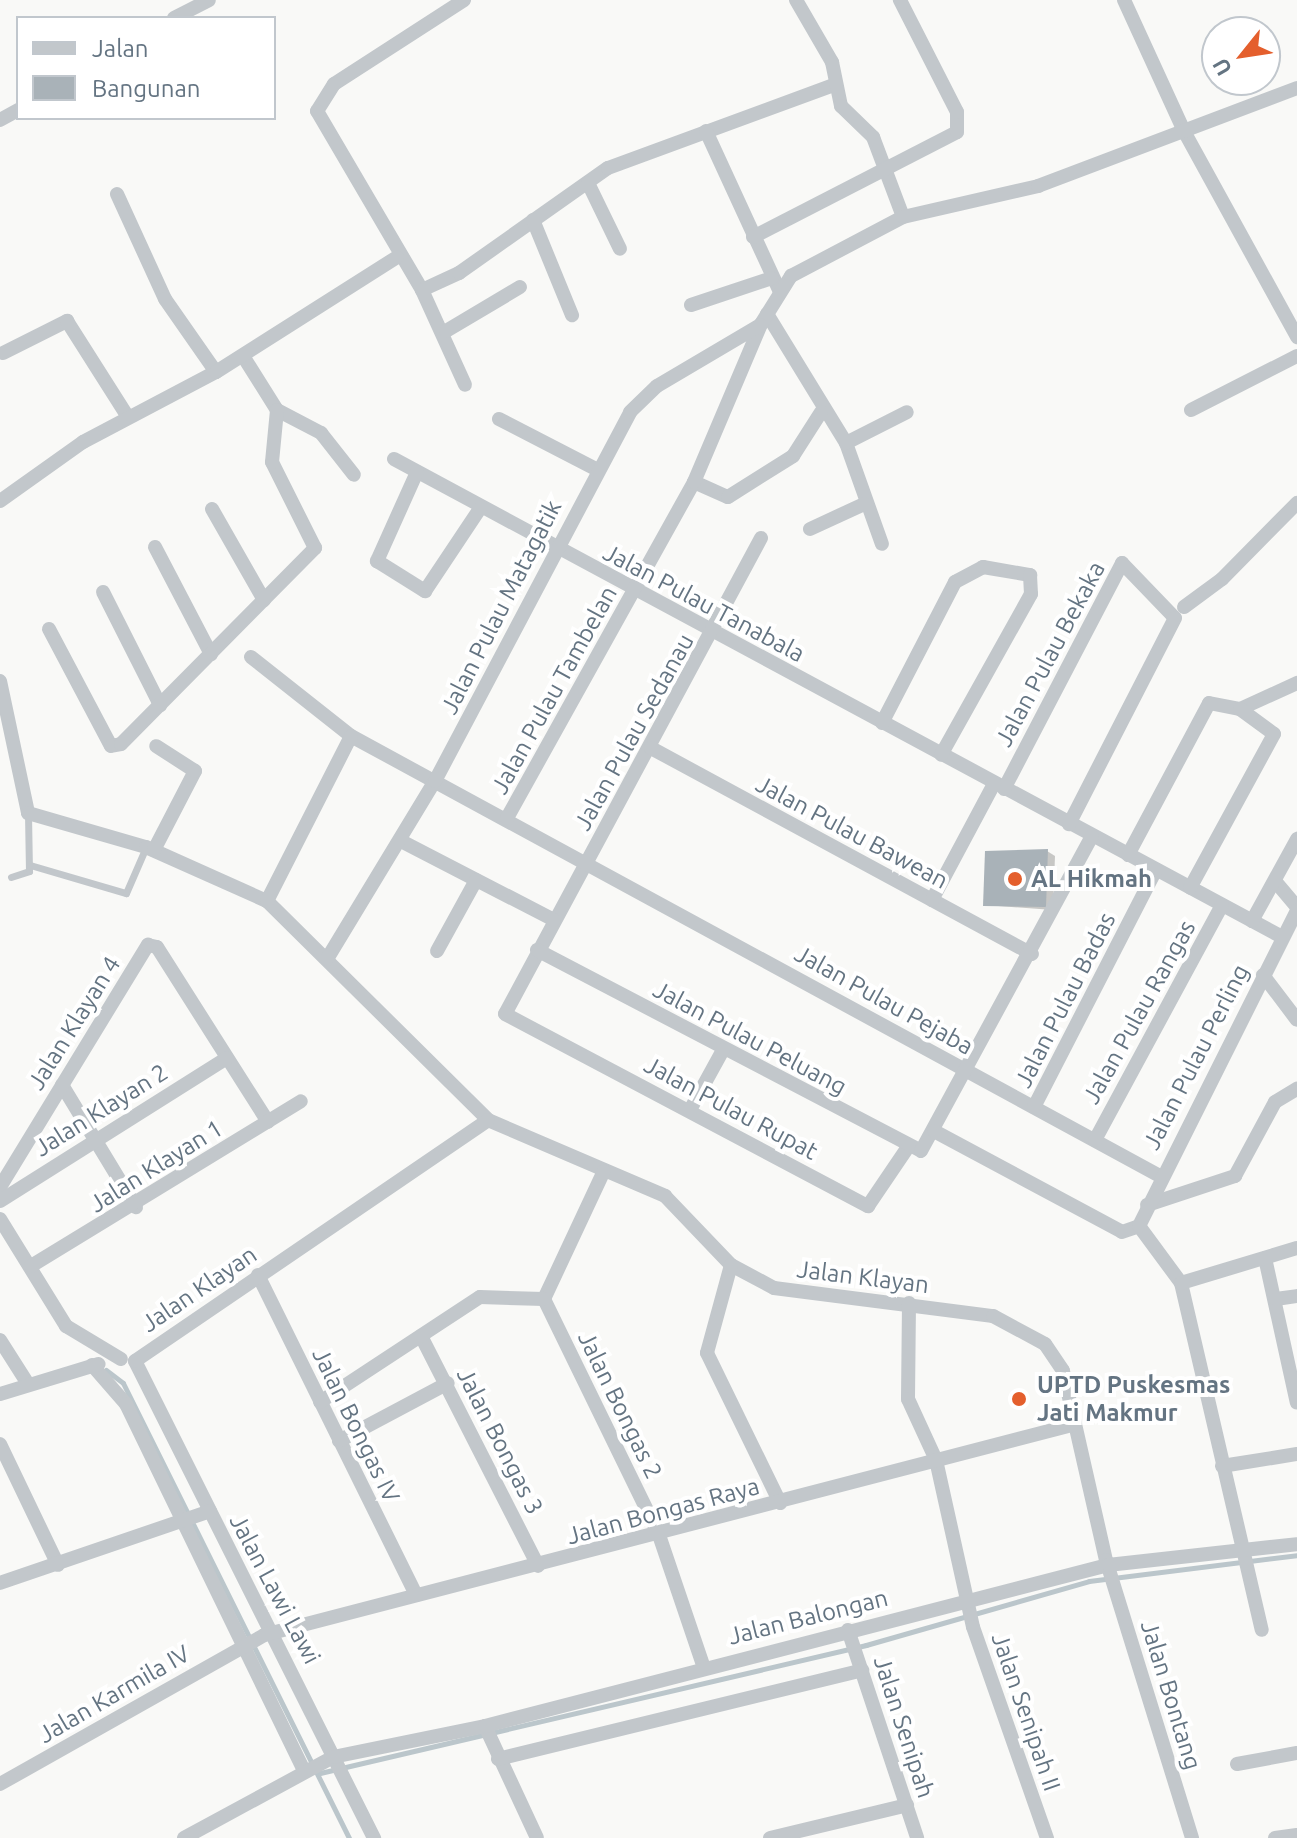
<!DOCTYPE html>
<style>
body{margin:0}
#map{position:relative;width:1297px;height:1838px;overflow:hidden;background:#f9f9f7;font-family:Ubuntu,sans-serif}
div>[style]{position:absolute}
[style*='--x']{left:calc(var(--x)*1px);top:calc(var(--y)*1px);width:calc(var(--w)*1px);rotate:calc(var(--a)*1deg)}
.shadow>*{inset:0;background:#0003}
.stream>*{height:5px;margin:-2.5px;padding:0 2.5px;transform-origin:2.5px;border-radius:2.5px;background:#bbc6cb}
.building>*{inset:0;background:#a9b2b8}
.service>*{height:7px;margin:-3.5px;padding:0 3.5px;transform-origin:3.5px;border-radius:3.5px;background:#c2c7cb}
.minor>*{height:14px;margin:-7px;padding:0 7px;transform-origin:7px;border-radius:7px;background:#c2c7cb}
.dots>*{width:22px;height:22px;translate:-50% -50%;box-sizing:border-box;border:4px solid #fff;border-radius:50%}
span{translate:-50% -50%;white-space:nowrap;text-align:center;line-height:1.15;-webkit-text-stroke:8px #fff;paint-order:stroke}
.street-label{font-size:24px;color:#647482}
.poi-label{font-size:24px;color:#647482;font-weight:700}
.left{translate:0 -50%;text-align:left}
.legend{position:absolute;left:16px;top:16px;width:260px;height:104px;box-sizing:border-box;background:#fff;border:2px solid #c1c7cd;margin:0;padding:10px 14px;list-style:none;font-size:24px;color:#647482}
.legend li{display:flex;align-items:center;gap:16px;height:40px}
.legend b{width:40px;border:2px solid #c1c7cd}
.north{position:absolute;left:1201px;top:16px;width:80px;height:80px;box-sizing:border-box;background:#fff;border:2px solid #c1c7cd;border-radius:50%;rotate:240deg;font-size:22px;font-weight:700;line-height:32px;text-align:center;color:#647482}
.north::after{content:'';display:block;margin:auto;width:28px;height:36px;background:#e45f2d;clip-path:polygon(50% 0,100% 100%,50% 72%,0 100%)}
</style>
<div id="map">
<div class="shadow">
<div style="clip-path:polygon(1047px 851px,1055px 856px,1053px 910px,985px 905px)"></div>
</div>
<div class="stream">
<div style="--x:106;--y:1370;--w:21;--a:37"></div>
<div style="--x:123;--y:1383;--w:508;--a:63.59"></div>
<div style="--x:320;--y:1773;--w:561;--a:-13.19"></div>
<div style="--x:866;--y:1645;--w:232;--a:-16"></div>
<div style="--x:1089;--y:1581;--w:210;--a:-7.1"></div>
</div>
<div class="building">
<div style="clip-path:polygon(1048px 849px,1046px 907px,983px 906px,985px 851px)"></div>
</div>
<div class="service">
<div style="--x:30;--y:865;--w:100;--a:16.3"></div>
<div style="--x:126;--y:893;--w:50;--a:-66.5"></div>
<div style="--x:11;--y:877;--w:19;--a:-18"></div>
<div style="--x:29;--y:871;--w:58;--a:-91"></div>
</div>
<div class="minor">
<div style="--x:464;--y:0;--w:155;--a:147.1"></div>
<div style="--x:334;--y:84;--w:32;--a:122"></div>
<div style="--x:317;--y:111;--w:208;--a:59.6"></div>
<div style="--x:422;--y:290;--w:41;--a:-24.7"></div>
<div style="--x:459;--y:273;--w:182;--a:-35.2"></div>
<div style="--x:608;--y:168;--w:243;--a:-20.2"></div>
<div style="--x:796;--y:0;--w:72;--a:59.9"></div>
<div style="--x:832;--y:62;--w:45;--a:78.4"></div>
<div style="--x:841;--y:106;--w:45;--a:44.1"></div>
<div style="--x:873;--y:137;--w:85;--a:69.4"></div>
<div style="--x:1124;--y:0;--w:146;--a:65.4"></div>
<div style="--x:1185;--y:133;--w:233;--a:61.2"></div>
<div style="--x:174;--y:18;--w:39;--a:-27"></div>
<div style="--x:0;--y:120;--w:21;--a:-29"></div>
<div style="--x:706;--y:131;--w:175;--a:65.3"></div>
<div style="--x:588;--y:183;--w:73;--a:64.1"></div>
<div style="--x:117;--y:194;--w:115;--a:65.4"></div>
<div style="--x:165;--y:299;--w:89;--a:55.1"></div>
<div style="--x:533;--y:220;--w:103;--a:67.7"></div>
<div style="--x:753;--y:237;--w:229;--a:-27.2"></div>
<div style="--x:957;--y:132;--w:20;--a:-90"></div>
<div style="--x:957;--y:112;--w:126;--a:-117"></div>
<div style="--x:422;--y:290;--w:104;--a:65.6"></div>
<div style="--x:691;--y:305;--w:85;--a:-18.4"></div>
<div style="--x:767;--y:314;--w:151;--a:58.5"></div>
<div style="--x:846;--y:443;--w:107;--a:70.4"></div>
<div style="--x:446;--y:331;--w:86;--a:-30.7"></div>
<div style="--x:3;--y:353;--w:72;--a:-26.6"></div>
<div style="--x:67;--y:321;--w:114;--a:57.6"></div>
<div style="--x:243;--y:356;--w:64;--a:57.8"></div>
<div style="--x:277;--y:410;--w:50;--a:27.6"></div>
<div style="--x:321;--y:433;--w:53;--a:51.8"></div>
<div style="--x:1191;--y:410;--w:119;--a:-27"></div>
<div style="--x:499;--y:419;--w:109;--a:27.3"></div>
<div style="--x:846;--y:443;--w:68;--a:-26.9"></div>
<div style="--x:394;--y:459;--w:1008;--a:28.29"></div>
<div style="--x:417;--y:472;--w:98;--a:114.2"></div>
<div style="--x:377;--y:561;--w:57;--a:32"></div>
<div style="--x:425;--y:591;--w:101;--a:-56.3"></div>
<div style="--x:694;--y:482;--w:37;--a:24"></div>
<div style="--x:728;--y:497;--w:77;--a:-32.2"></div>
<div style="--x:793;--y:456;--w:52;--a:-57.5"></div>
<div style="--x:0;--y:501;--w:102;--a:-35.4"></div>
<div style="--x:83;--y:442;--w:150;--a:-27.8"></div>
<div style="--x:216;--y:372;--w:214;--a:-32.4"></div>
<div style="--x:212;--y:509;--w:105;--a:60.3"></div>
<div style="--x:810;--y:529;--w:60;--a:-24.8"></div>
<div style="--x:761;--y:538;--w:540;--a:118.27"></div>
<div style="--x:505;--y:1014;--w:411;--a:27.9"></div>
<div style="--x:868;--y:1206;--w:71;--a:-55.9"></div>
<div style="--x:155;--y:547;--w:121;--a:62.4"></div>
<div style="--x:103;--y:592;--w:127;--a:63.2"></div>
<div style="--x:1184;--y:607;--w:47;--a:-36.4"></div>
<div style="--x:1222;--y:579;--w:107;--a:-45.4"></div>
<div style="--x:49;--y:629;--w:132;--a:62.1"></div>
<div style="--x:111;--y:746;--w:10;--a:-11"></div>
<div style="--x:121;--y:744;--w:276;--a:-45.3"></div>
<div style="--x:315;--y:548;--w:96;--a:-116.6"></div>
<div style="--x:272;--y:462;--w:52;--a:-84.5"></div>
<div style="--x:251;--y:657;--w:127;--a:38.3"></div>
<div style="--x:351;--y:736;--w:921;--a:28.54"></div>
<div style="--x:0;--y:681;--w:135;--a:78"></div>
<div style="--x:28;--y:813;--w:123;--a:16.1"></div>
<div style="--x:146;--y:847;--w:133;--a:24.1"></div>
<div style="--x:267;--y:901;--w:311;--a:44.7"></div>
<div style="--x:488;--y:1120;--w:193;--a:23.2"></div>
<div style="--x:665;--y:1196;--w:95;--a:46.3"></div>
<div style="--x:731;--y:1265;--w:49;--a:28.1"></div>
<div style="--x:774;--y:1288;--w:221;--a:7.3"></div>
<div style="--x:993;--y:1316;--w:59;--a:28.3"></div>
<div style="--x:1045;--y:1344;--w:32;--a:56"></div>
<div style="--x:1063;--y:1371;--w:194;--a:77.2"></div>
<div style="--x:1106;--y:1560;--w:291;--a:72.8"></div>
<div style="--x:1240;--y:709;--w:63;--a:-24.5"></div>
<div style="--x:882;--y:723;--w:159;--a:-62.6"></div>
<div style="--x:955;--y:582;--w:32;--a:-28"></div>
<div style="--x:983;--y:567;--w:48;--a:9.7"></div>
<div style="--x:1030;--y:575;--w:19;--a:87"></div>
<div style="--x:1031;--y:594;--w:184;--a:119.2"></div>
<div style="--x:651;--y:748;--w:433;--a:28.4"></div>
<div style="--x:1004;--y:789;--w:255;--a:-62.4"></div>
<div style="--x:1122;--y:563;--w:76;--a:46.1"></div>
<div style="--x:1175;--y:618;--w:232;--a:117.2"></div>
<div style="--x:507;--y:818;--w:385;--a:-60.9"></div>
<div style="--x:694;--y:482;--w:172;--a:-67"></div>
<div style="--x:761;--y:324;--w:57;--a:-58"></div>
<div style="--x:791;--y:276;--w:127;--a:-27.8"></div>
<div style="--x:903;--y:217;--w:139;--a:-12.9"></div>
<div style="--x:1038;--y:186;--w:277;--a:-20.7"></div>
<div style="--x:401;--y:841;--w:172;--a:27.3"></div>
<div style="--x:154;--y:850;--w:89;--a:-62.6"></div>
<div style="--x:195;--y:771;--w:46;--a:-147.3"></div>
<div style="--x:1128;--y:855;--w:172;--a:-61.9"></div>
<div style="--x:1209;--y:703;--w:32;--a:11"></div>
<div style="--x:1240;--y:709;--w:42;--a:36.3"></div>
<div style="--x:1274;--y:734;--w:175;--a:118.6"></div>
<div style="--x:1275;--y:881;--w:34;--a:50"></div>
<div style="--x:932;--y:900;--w:132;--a:-61.9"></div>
<div style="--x:267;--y:901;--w:185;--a:-63"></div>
<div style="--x:1252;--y:921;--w:94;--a:-61.2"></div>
<div style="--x:537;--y:950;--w:433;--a:27.6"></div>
<div style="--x:921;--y:1151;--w:358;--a:-61.5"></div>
<div style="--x:437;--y:951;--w:81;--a:-61.2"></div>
<div style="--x:327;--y:959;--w:208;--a:-58.8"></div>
<div style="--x:435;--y:781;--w:417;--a:-62.1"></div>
<div style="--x:630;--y:412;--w:37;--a:-44"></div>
<div style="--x:657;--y:386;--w:120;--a:-30.6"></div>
<div style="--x:1263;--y:975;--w:56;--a:52.9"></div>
<div style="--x:62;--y:1085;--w:143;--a:58.8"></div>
<div style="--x:1034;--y:1107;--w:267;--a:-62.8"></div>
<div style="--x:690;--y:1110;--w:68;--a:-61.2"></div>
<div style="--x:934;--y:1131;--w:213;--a:28.2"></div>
<div style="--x:1122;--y:1232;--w:18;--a:-19"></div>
<div style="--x:1095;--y:1140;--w:267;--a:-61.6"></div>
<div style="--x:0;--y:1187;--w:284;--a:-58.6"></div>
<div style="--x:148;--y:945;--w:9;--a:13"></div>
<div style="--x:157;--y:947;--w:207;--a:57.6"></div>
<div style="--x:0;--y:1201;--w:268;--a:-32.2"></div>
<div style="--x:1147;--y:1205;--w:93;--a:-18.2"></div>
<div style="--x:1235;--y:1176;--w:84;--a:-61.6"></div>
<div style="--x:1275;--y:1102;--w:26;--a:-31"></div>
<div style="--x:0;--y:1219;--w:126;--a:58.3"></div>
<div style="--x:66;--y:1326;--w:64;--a:31"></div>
<div style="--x:1139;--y:1226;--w:71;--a:53.6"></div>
<div style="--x:1181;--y:1283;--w:356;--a:76.9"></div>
<div style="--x:1139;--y:1226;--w:353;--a:-63.4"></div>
<div style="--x:1265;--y:1258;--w:148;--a:77.6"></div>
<div style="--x:731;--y:1265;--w:91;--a:105.3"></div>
<div style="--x:707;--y:1353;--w:167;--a:64"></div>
<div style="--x:31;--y:1266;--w:316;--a:-31.4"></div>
<div style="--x:258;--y:1275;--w:357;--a:63.7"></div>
<div style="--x:1181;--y:1283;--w:121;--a:-16.8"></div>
<div style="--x:544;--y:1299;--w:263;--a:64"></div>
<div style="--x:659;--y:1535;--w:137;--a:71.3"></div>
<div style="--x:544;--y:1299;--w:141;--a:-64.9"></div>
<div style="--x:1276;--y:1299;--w:21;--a:-8"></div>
<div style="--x:909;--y:1303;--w:96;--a:90.6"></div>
<div style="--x:908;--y:1399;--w:67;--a:65.3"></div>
<div style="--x:936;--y:1460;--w:171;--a:77.5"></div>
<div style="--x:973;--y:1627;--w:224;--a:70.7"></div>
<div style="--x:421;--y:1336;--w:258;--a:63"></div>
<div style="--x:0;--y:1340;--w:49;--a:57.6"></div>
<div style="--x:135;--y:1361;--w:534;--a:63.39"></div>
<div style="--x:135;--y:1361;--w:427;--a:-34.3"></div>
<div style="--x:92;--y:1365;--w:52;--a:48.9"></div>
<div style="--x:126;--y:1404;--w:406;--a:64.1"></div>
<div style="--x:0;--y:1394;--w:103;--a:-16.9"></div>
<div style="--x:320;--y:1402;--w:191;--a:-33.3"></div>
<div style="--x:480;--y:1297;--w:64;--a:1.8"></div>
<div style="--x:339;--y:1441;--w:123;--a:-28"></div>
<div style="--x:0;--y:1444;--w:134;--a:64.4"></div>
<div style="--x:1222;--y:1466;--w:76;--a:-9.1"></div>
<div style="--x:0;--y:1583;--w:222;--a:-18.9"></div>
<div style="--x:848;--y:1630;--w:219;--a:71.6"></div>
<div style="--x:485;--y:1726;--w:123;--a:65.1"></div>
<div style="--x:498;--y:1759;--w:375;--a:-13.7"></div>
<div style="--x:1237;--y:1764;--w:61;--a:-10.4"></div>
<div style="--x:0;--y:1784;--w:303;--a:-29.4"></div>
<div style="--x:264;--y:1635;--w:835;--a:-14.57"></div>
<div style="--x:184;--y:1838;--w:170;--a:-28.5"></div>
<div style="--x:333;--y:1757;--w:155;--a:-11.5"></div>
<div style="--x:485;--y:1726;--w:643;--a:-14.49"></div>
<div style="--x:1108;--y:1565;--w:190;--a:-6.3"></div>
<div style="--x:770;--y:1838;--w:141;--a:-13.5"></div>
<div style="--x:1275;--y:1838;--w:22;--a:-8"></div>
</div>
<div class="dots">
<div style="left:1015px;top:879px;background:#e45f2d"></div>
<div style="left:1019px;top:1399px;background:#e45f2d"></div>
</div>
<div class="street-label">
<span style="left:704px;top:603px;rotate:28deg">Jalan Pulau Tanabala</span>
<span style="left:501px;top:607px;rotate:-63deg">Jalan Pulau Matagatik</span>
<span style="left:1050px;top:654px;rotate:-62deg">Jalan Pulau Bekaka</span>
<span style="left:554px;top:690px;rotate:-61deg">Jalan Pulau Tambelan</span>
<span style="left:634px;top:732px;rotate:-61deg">Jalan Pulau Sedanau</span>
<span style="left:852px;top:832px;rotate:28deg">Jalan Pulau Bawean</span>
<span style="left:884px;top:1000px;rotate:29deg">Jalan Pulau Pejaba</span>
<span style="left:1065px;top:1000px;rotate:-63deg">Jalan Pulau Badas</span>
<span style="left:1139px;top:1012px;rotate:-61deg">Jalan Pulau Rangas</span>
<span style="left:74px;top:1023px;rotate:-58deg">Jalan Klayan 4</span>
<span style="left:750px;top:1038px;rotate:28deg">Jalan Pulau Peluang</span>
<span style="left:1196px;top:1057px;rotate:-63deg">Jalan Pulau Perling</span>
<span style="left:731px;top:1108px;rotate:28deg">Jalan Pulau Rupat</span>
<span style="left:101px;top:1110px;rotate:-32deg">Jalan Klayan 2</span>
<span style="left:156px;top:1166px;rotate:-32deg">Jalan Klayan 1</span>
<span style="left:863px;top:1277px;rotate:7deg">Jalan Klayan</span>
<span style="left:199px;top:1289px;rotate:-34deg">Jalan Klayan</span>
<span style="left:620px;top:1405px;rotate:64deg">Jalan Bongas 2</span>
<span style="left:356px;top:1425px;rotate:64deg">Jalan Bongas IV</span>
<span style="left:500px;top:1441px;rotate:63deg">Jalan Bongas 3</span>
<span style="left:663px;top:1511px;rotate:-15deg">Jalan Bongas Raya</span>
<span style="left:275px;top:1589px;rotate:62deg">Jalan Lawi Lawi</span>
<span style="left:808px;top:1617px;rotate:-14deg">Jalan Balongan</span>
<span style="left:114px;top:1694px;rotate:-30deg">Jalan Karmila IV</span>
<span style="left:1171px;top:1695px;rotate:73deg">Jalan Bontang</span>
<span style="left:1026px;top:1712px;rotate:71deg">Jalan Senipah II</span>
<span style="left:904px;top:1727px;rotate:72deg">Jalan Senipah</span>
</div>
<div class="poi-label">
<span class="left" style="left:1031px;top:879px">AL Hikmah</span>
<span class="left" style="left:1037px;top:1399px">UPTD Puskesmas<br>Jati Makmur</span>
</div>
<ul class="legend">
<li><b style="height:10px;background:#c2c7cb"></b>Jalan</li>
<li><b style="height:22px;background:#a9b2b8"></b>Bangunan</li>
</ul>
<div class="north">U</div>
</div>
